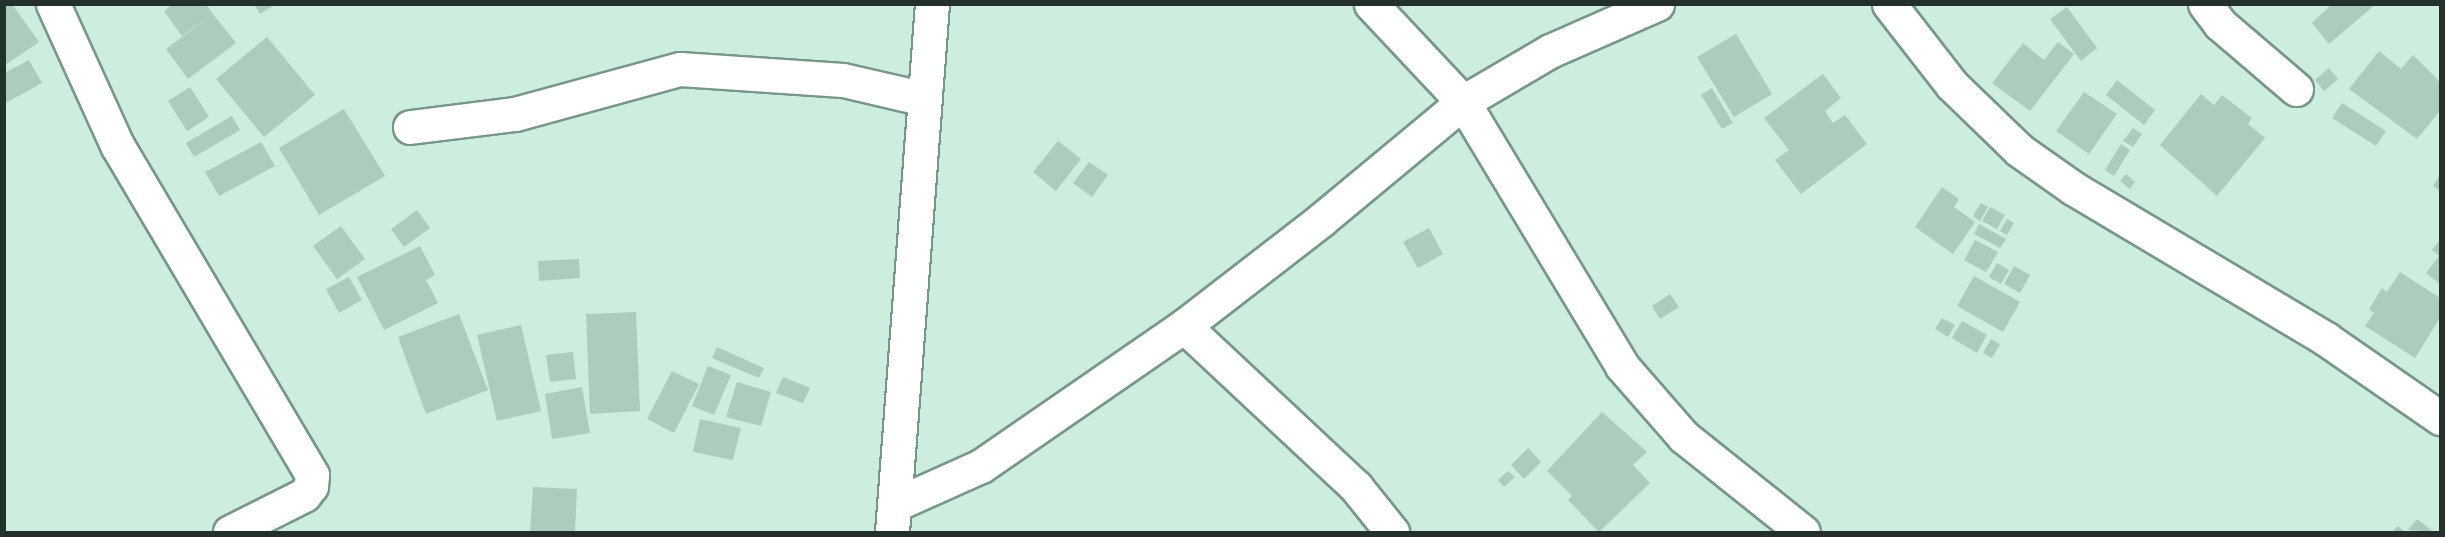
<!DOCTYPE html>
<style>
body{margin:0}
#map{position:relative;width:2445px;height:537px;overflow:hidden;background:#cdeedf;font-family:Jost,sans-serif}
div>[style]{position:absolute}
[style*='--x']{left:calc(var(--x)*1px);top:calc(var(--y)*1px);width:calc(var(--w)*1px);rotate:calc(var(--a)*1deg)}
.building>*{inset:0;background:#acccbd}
.roads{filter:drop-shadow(2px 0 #789788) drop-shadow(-2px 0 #789788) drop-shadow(0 2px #789788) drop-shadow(0 -2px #789788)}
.minor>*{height:33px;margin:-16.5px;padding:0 16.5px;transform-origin:16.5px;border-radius:16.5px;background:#fff}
span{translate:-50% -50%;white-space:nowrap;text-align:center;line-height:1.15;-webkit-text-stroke:5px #cdeedf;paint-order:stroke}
.frame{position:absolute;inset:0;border:6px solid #24302b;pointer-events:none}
</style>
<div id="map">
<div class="building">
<div style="clip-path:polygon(4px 4px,12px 4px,39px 42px,4px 66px)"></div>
<div style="clip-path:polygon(173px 4px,206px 4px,213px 14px,182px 36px,164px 11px)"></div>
<div style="clip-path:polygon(254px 4px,276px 4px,260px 14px)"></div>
<div style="clip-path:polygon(2332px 4px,2376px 4px,2329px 44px,2312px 23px)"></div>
<div style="clip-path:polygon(2067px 7px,2097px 48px,2081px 61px,2050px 19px)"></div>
<div style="clip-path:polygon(213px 14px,236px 43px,188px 79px,166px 49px)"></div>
<div style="clip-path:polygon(1736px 34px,1772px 94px,1734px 117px,1697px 57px)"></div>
<div style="clip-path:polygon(267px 37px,315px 95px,264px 137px,216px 79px)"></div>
<div style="clip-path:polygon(2058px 42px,2074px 54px,2030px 111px,1992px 83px,2023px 43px,2044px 60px)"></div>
<div style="clip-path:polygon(2379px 51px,2401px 69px,2413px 55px,2440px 82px,2440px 111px,2417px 139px,2349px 89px)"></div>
<div style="clip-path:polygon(29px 60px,42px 83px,4px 104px,4px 73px)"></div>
<div style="clip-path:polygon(2329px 68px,2338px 79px,2324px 91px,2315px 80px)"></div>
<div style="clip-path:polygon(1823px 74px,1841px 98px,1825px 111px,1833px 123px,1845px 115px,1867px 144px,1801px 194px,1775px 160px,1789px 150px,1764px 118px)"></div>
<div style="clip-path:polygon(2117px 80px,2155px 110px,2144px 125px,2106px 95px)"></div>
<div style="clip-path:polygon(190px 87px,209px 117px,187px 131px,168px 101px)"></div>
<div style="clip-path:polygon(1712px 88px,1733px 123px,1722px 129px,1701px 95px)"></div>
<div style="clip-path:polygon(2084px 92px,2117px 114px,2089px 154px,2056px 131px)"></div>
<div style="clip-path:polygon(2201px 94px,2214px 105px,2222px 95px,2252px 118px,2248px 124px,2265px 138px,2217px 196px,2160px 145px)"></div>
<div style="clip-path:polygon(2342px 103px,2386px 131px,2376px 146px,2332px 118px)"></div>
<div style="clip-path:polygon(344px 109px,385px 176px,319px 215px,279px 148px)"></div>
<div style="clip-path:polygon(232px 116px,240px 130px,194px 157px,186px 143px)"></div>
<div style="clip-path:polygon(2133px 128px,2142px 134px,2133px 147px,2123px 141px)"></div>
<div style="clip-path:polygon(1058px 141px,1081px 159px,1056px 191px,1033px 172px)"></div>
<div style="clip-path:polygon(261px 142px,275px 166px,219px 196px,205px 172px)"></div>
<div style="clip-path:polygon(2121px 144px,2130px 150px,2114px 176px,2105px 170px)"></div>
<div style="clip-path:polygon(1089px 162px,1108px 175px,1092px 197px,1073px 183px)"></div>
<div style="clip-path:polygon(2126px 174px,2135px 182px,2130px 189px,2120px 181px)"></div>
<div style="clip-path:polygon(2440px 175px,2440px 191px,2433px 186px)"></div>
<div style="clip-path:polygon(1942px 187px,1959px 199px,1954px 207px,1975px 222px,1953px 254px,1915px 227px)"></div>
<div style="clip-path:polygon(1981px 203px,1988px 207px,1980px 221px,1973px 216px)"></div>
<div style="clip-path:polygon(1990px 207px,2005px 215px,1997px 229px,1982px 221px)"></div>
<div style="clip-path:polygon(417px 210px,430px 228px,404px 247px,391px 229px)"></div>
<div style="clip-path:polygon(2007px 219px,2014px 223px,2007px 235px,2000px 231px)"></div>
<div style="clip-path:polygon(1979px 224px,2006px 239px,2000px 248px,1974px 234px)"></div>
<div style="clip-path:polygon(341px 226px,365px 259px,337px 279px,313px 246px)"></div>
<div style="clip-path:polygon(1429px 228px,1443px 254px,1418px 268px,1403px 242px)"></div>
<div style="clip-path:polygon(1975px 240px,1998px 252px,1986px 272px,1964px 260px)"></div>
<div style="clip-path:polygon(2440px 240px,2440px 284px,2426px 273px,2439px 256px,2432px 250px)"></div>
<div style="clip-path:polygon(420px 246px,435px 275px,426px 280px,438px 303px,384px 330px,357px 277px)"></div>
<div style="clip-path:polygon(579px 259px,580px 278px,539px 281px,538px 261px)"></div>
<div style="clip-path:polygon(1997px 263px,2009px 270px,2001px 284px,1989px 277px)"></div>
<div style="clip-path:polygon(2014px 266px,2030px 275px,2020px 293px,2004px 284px)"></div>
<div style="clip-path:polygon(2400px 272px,2440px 298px,2440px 318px,2415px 358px,2365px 326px,2374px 313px,2369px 309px,2382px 288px,2387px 292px)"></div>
<div style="clip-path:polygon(1974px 276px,2020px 302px,2003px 332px,1957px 306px)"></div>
<div style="clip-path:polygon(349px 277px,362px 300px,339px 313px,326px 289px)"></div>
<div style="clip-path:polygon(1670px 294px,1679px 307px,1660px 319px,1652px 306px)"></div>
<div style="clip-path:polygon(636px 312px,640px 411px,590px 414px,586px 314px)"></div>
<div style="clip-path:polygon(459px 314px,488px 390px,426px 414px,398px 337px)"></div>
<div style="clip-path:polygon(1942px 318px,1955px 325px,1948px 337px,1935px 329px)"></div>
<div style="clip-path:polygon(1962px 321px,1987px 335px,1977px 353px,1952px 338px)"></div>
<div style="clip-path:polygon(521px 325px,541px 411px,497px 421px,477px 335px)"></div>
<div style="clip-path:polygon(1991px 339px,2000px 344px,1992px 358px,1983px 353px)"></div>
<div style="clip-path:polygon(717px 347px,764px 368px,759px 378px,712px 358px)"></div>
<div style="clip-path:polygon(573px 352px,576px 379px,550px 382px,546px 355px)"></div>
<div style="clip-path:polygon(708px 366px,731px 375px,714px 415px,692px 406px)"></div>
<div style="clip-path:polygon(672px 371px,699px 384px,674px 433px,647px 419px)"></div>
<div style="clip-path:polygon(783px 377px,810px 388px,803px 403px,776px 393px)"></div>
<div style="clip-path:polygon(737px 382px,771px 392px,761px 426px,726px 417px)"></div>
<div style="clip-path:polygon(582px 387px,590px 433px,552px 439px,545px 394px)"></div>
<div style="clip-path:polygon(1602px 412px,1647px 452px,1633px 465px,1650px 483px,1599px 532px,1568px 500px,1572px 496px,1547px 471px)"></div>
<div style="clip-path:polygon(700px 419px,741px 428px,733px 460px,693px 452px)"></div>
<div style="clip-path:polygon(1528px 448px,1541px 462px,1524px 479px,1511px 465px)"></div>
<div style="clip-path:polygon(1508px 471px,1515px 477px,1504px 487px,1498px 480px)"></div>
<div style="clip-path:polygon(533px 487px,577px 489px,575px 532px,530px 532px)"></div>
<div style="clip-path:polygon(2417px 519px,2434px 532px,2408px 530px)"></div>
<div style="clip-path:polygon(2398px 526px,2405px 532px,2392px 532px)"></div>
</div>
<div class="roads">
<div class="minor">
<div style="--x:53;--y:4;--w:155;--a:65.6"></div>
<div style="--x:117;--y:145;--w:383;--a:59.4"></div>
<div style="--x:312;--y:475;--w:11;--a:95"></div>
<div style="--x:311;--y:486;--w:11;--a:128"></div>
<div style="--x:304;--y:495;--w:83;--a:153.4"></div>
<div style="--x:1371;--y:4;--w:134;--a:46.8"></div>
<div style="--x:1463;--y:102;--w:308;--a:58.9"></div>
<div style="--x:1622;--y:366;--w:94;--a:48.9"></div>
<div style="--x:1684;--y:437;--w:152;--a:38.6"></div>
<div style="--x:1889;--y:4;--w:103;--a:52.1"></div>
<div style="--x:1952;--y:85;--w:93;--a:44.1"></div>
<div style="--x:2019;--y:150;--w:66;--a:35.1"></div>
<div style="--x:2073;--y:188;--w:295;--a:30.8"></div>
<div style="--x:2326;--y:339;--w:139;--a:34.7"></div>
<div style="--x:2205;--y:4;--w:25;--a:53"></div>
<div style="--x:2220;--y:24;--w:100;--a:40.5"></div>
<div style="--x:410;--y:127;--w:106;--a:-7.1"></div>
<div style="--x:515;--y:114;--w:171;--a:-15.3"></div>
<div style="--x:680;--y:69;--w:163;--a:3.9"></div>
<div style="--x:843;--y:80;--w:84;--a:13"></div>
<div style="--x:1184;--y:326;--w:236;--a:43.1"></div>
<div style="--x:1356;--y:487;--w:58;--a:51.3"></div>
<div style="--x:896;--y:504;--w:93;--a:-24.1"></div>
<div style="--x:981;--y:466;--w:247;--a:-34.6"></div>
<div style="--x:1184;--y:326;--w:173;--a:-37.7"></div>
<div style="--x:1321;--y:220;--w:185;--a:-39.7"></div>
<div style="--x:1463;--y:102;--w:101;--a:-30.4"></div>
<div style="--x:1550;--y:51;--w:117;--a:-23.7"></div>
<div style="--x:892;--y:532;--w:530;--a:-85.67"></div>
</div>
</div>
<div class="frame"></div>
</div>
